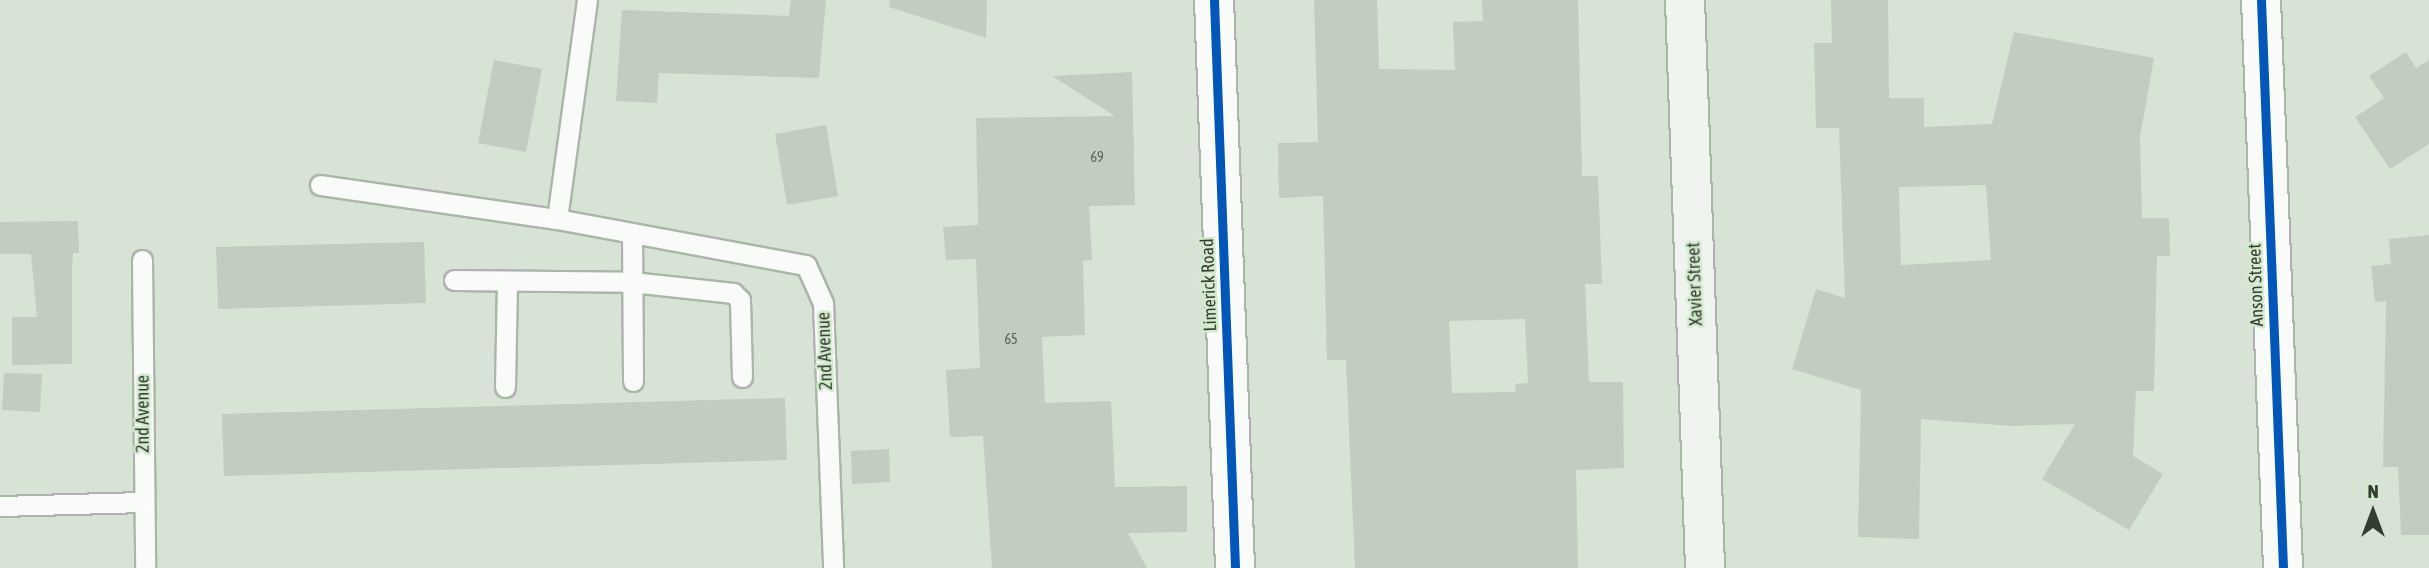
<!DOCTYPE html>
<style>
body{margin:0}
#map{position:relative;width:2429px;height:568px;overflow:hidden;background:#d7e4d5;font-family:"Asap Condensed",sans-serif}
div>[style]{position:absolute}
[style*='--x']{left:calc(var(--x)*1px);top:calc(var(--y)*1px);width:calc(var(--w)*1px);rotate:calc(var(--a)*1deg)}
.building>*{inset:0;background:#c2ccc0}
.roads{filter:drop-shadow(2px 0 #abb5a9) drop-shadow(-2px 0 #abb5a9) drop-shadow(0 2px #abb5a9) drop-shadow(0 -2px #abb5a9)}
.lane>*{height:19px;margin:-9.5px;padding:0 9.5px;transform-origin:9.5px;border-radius:9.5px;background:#f9fbf9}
.street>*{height:38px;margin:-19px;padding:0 19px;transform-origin:19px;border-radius:19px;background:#f9fbf9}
.secondary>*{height:38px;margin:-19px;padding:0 19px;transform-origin:19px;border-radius:19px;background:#eff4ee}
.cycleway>*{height:9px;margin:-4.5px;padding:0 4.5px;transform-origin:4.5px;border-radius:4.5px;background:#0057b8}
span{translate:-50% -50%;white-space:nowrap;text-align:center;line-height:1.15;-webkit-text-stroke:5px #d3eacf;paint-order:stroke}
.number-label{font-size:14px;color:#586256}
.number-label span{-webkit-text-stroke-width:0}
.street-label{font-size:18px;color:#343d32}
.north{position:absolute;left:2338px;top:477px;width:70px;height:70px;-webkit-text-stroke:5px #d3eacf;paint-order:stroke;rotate:0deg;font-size:19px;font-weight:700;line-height:28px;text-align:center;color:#343d32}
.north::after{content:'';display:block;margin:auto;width:24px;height:32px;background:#343d32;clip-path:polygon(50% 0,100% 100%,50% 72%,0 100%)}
</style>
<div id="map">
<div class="building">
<div style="clip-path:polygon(791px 0,826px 0,819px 78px,659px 73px,657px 103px,616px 101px,622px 10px,789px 16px)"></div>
<div style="clip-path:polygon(890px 0,987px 0,986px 38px,889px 7px)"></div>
<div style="clip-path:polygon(evenodd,1314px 0,1377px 0,1379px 69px,1455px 70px,1453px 22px,1483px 21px,1482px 0,1578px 0,1582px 176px,1598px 176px,1602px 284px,1585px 284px,1589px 382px,1623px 382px,1624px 468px,1576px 470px,1578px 568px,1355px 568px,1346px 360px,1327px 360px,1323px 196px,1279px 198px,1278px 143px,1318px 142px,1314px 0,1525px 319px,1528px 383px,1515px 384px,1516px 392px,1452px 393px,1449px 321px,1525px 319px)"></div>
<div style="clip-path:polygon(evenodd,1831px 0,1888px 0,1889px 98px,1924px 98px,1924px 127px,1992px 124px,2014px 32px,2154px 58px,2140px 137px,2142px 218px,2169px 218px,2170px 256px,2157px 256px,2154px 391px,2136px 391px,2133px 456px,2163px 474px,2129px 530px,2042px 479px,2075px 424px,2011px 426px,1921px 419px,1919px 539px,1858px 537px,1861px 390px,1792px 369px,1816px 289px,1845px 298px,1839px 128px,1816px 128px,1814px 43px,1832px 43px,1831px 0,1986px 185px,1991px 260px,1901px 265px,1899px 187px,1986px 185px)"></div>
<div style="clip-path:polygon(2406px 52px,2416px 68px,2429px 60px,2429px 144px,2390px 169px,2355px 117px,2384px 98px,2369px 76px)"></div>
<div style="clip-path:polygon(494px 60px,542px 69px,526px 152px,478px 143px)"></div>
<div style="clip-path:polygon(1132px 72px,1135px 205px,1089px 206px,1092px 260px,1083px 261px,1085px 335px,1042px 337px,1045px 403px,1111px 401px,1115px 487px,1187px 486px,1187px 532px,1128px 533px,1147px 568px,992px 568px,983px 436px,950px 437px,946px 370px,980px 368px,976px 259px,946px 260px,943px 227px,978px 225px,976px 118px,1115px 116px,1052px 76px)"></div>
<div style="clip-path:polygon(826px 125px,838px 196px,787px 205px,775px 134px)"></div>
<div style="clip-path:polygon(78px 221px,79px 253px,73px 253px,72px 268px,72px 364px,12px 365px,12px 317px,37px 317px,31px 254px,0 254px,0 222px)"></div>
<div style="clip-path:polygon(2429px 235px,2429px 535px,2401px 535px,2398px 467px,2383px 467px,2386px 301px,2375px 302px,2371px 266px,2391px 264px,2389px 239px)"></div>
<div style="clip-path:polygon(424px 242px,426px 303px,218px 309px,216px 247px)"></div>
<div style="clip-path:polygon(4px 373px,42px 374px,40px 412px,2px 410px)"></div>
<div style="clip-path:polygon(785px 398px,787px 460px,224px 476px,222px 414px)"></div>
<div style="clip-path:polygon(889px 449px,890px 482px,852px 484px,851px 451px)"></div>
</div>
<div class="roads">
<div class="lane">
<div style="--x:320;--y:185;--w:239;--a:8.2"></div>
<div style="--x:557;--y:219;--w:253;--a:10.5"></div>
<div style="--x:806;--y:265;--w:42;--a:65.9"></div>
<div style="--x:823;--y:303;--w:265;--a:87.8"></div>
<div style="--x:557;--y:219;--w:221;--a:-82.2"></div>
<div style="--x:632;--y:233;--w:148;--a:89.6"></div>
<div style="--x:142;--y:260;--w:308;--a:89.4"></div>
<div style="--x:454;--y:280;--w:178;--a:0.6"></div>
<div style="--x:632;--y:282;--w:102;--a:6.2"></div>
<div style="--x:733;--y:293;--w:10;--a:45"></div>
<div style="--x:740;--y:300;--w:77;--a:88.5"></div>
<div style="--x:505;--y:387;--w:106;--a:-88.9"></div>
<div style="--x:0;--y:506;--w:144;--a:-1.6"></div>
</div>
<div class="street">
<div style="--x:1214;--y:0;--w:568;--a:87.88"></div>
<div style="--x:2261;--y:0;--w:568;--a:87.78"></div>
</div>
<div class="secondary">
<div style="--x:1685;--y:0;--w:568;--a:87.98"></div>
</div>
</div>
<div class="cycleway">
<div style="--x:1214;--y:0;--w:568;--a:87.88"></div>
<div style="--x:2261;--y:0;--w:568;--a:87.78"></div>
</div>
<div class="number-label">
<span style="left:1097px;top:157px">69</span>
<span style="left:1011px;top:339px">65</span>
</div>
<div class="street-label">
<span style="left:1695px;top:284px;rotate:-92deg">Xavier Street</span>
<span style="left:1209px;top:285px;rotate:-92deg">Limerick Road</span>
<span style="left:2256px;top:285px;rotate:-92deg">Anson Street</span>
<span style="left:825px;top:351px;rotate:-92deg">2nd Avenue</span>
<span style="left:143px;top:414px;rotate:-90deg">2nd Avenue</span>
</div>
<div class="north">N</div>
</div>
